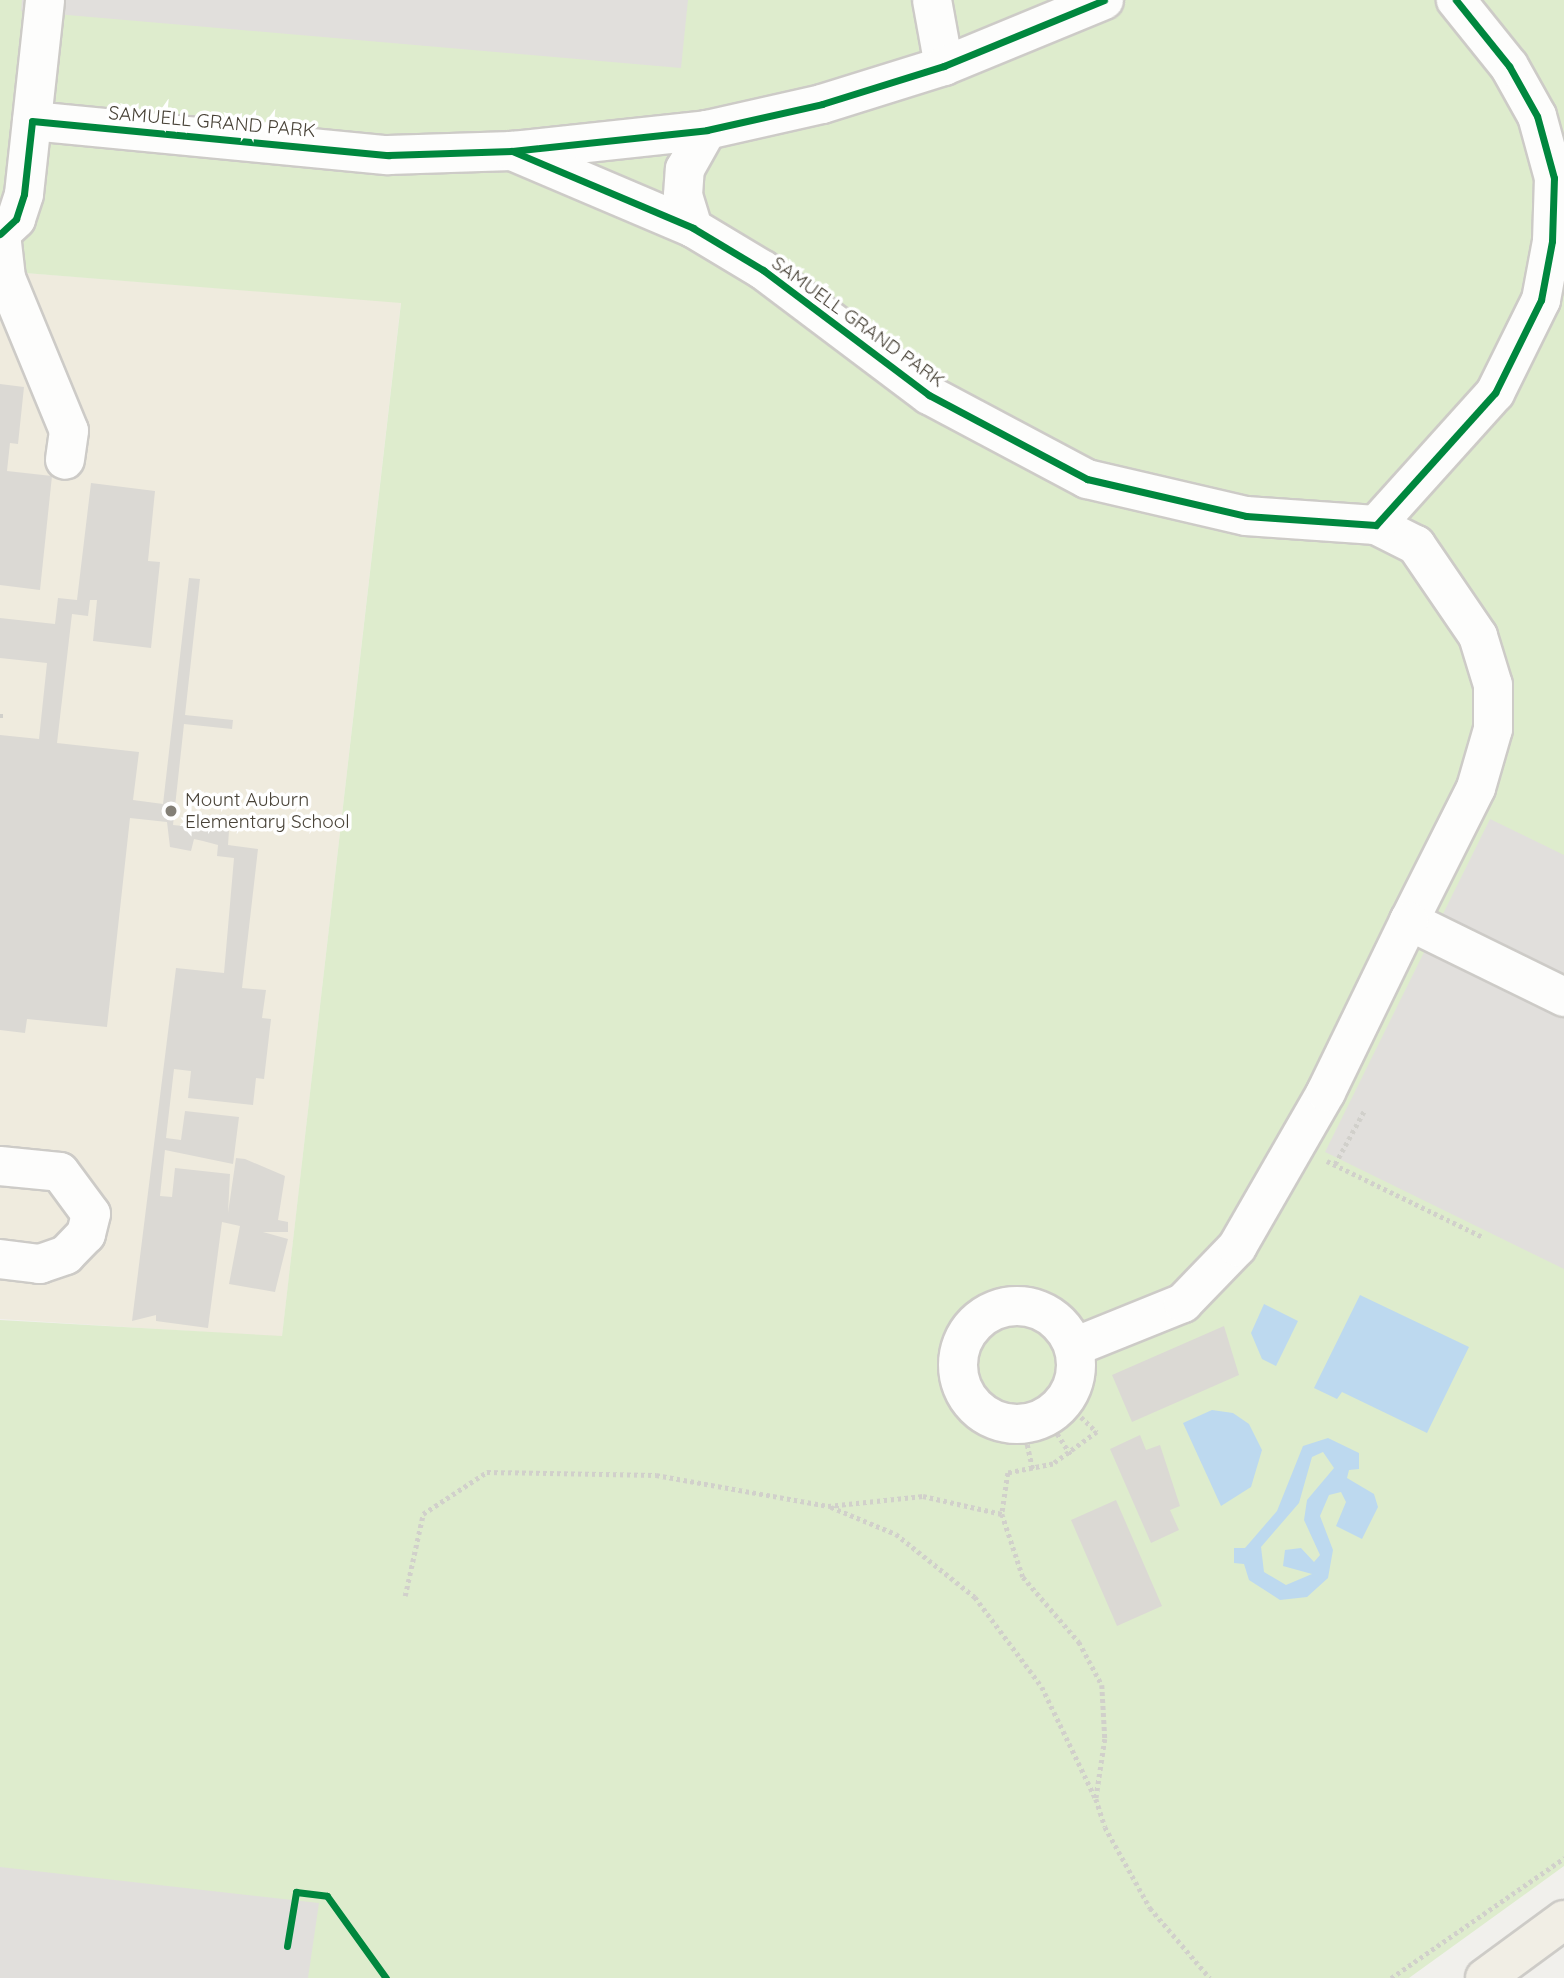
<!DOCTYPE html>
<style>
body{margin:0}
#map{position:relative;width:1564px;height:1978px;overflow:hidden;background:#f1f0ec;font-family:Quicksand,sans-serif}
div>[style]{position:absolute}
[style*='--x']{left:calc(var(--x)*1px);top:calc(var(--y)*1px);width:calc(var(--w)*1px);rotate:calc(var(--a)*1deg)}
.education>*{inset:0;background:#efebde}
.green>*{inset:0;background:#deeccd}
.parking>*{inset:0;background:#e1dfdc}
.water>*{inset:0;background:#bdd9ef}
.building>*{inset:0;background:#dbd9d4}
.path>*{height:4.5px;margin-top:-2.25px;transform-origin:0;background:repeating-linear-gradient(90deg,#d1d0cb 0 3.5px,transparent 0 7px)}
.roads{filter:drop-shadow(2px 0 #cdcbc7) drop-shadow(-2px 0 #cdcbc7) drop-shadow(0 2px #cdcbc7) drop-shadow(0 -2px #cdcbc7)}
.minor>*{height:38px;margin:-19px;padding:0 19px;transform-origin:19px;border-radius:19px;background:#fdfdfc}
.minor>.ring{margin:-19px;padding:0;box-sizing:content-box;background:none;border:38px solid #fdfdfc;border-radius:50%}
.major>*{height:38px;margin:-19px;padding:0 19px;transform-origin:19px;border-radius:19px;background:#f1eee5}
.cycleway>*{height:7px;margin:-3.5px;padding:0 3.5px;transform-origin:3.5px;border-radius:3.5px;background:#00873e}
.dots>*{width:19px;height:19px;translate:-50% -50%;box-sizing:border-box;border:4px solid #fff;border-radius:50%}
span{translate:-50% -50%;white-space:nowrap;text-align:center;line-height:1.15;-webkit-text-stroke:7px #fff;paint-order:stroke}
.street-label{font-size:19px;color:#484237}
.poi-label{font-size:19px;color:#484237}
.left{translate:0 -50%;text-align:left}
</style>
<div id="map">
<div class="education">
<div style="clip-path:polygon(0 271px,401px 302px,282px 1337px,0 1319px)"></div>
</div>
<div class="green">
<div style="clip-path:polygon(0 0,1564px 0,1564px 1866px,1409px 1978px,0 1978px,0 1320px,282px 1336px,401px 303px,0 271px)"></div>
</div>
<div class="parking">
<div style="clip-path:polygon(22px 0,688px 0,681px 68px,21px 11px)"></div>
<div style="clip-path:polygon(1490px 819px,1564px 855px,1564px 1269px,1325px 1152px)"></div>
<div style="clip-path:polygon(0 1867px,319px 1903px,308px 1978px,0 1978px)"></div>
</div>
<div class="water">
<div style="clip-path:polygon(1360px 1295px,1469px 1347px,1427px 1433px,1342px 1392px,1337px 1399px,1314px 1388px)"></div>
<div style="clip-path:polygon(1264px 1304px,1298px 1321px,1276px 1366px,1262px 1359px,1251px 1333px)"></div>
<div style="clip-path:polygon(1212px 1410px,1233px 1413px,1249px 1424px,1262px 1450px,1251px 1487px,1221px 1506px,1183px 1423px)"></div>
<div style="clip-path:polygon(evenodd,1328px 1438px,1359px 1453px,1359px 1469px,1349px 1470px,1347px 1478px,1374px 1494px,1378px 1507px,1362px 1539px,1336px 1526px,1346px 1502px,1341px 1492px,1329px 1495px,1320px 1516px,1333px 1550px,1328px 1578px,1307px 1597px,1280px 1600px,1249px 1580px,1244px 1564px,1234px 1563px,1234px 1548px,1245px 1548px,1277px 1511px,1303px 1446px,1328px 1438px,1323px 1452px,1334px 1468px,1307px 1500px,1304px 1520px,1320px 1555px,1314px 1562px,1301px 1548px,1285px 1550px,1283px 1566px,1312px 1574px,1286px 1585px,1264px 1572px,1261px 1547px,1299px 1503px,1312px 1457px,1323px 1452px)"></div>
</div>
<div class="building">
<div style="clip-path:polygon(0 384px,24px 387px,18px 444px,10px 443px,7px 471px,52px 476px,40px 590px,0 585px)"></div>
<div style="clip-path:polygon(91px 483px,155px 491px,148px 561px,160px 562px,151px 648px,93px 641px,97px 600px,90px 600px,88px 616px,72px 614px,57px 743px,139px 752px,133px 800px,163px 804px,189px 578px,200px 579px,185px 715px,233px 720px,232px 729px,184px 724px,173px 825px,229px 831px,228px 845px,258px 849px,242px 988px,266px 990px,262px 1018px,271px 1019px,264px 1079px,256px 1078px,253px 1105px,188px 1098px,191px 1071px,174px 1069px,166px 1138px,181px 1140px,185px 1111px,239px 1117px,233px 1164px,165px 1150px,160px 1196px,172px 1197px,175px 1168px,230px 1174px,228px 1213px,236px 1158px,245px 1159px,285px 1176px,278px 1220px,288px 1222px,288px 1232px,263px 1232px,288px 1239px,275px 1292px,229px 1284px,240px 1226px,222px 1222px,208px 1328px,156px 1321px,156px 1315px,132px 1321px,176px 968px,224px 973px,234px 858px,217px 856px,218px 845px,203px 841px,194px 839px,191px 851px,170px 847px,167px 822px,130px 818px,107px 1027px,27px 1019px,25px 1033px,0 1030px,0 735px,39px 739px,47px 663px,0 658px,0 618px,55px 624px,58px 598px,77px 600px)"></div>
<div style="clip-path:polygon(1224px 1326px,1239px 1375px,1132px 1422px,1112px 1375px)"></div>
<div style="clip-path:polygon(1140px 1435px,1146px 1450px,1160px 1445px,1180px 1506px,1170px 1510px,1179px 1530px,1151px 1543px,1110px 1449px)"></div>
<div style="clip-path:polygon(1116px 1500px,1162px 1606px,1117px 1626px,1071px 1520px)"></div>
</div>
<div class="path">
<div style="--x:0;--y:716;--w:3;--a:0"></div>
<div style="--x:1327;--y:1161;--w:174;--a:26"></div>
<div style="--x:1335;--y:1164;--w:60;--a:-61.3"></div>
<div style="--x:1093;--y:1380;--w:36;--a:118"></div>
<div style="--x:1076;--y:1412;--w:29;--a:44"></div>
<div style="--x:1097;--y:1432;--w:54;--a:144"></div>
<div style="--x:1053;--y:1464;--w:46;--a:168.7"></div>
<div style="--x:1008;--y:1473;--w:41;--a:98.3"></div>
<div style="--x:1002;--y:1514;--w:66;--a:71.6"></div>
<div style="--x:1023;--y:1577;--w:86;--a:49.3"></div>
<div style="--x:1079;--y:1642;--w:49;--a:61.9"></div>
<div style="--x:1102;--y:1685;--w:54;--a:86.8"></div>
<div style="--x:1105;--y:1739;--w:61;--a:98.5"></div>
<div style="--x:1096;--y:1799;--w:29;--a:72"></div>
<div style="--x:1105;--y:1827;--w:93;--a:60.9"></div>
<div style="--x:1150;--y:1908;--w:92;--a:49.4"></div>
<div style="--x:1046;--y:1416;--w:46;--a:57.3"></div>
<div style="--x:1023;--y:1424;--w:47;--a:77.7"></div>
<div style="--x:831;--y:1507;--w:70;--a:22.6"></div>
<div style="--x:896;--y:1534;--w:101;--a:38.6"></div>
<div style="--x:975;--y:1597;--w:112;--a:53.3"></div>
<div style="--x:1042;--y:1687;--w:124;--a:64.3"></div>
<div style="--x:405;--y:1596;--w:84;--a:-77.6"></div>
<div style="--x:423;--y:1514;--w:77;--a:-33.3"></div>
<div style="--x:487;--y:1472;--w:169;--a:1"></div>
<div style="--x:656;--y:1475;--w:175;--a:10.2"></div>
<div style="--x:828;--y:1506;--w:96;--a:-6"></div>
<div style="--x:923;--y:1496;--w:81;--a:12.8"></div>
<div style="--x:287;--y:1946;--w:55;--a:-80.5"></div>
<div style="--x:1391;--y:1978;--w:211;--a:-34.7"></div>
</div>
<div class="roads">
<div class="minor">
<div style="--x:932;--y:0;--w:67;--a:79.7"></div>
<div style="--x:32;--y:121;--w:358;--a:5.5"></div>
<div style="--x:388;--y:155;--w:124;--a:-1.8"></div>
<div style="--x:512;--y:151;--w:196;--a:-6.1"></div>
<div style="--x:707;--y:130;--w:118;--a:-12.7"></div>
<div style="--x:822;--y:104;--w:128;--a:-17.3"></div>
<div style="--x:944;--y:66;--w:173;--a:-22.4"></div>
<div style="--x:512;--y:151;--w:197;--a:23"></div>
<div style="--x:693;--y:228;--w:82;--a:31"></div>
<div style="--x:763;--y:270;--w:208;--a:37"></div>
<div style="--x:929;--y:395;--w:179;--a:28"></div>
<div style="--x:1087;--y:479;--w:163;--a:13.1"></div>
<div style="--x:1246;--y:516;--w:130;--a:4"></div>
<div style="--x:1376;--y:525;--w:45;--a:26.6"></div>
<div style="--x:1416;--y:545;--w:110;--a:55.7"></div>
<div style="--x:1478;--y:636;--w:51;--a:73"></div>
<div style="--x:1493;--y:685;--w:44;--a:90"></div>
<div style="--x:1493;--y:729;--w:61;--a:106.1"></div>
<div style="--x:1476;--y:788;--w:149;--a:116.7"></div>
<div style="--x:1409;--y:921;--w:173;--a:26.1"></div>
<div style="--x:693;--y:228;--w:34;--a:-107"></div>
<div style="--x:683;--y:195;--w:26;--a:-86"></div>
<div style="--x:685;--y:169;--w:45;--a:-60.6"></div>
<div style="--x:0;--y:234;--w:22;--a:-43"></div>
<div style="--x:16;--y:219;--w:26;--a:-72"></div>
<div style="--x:24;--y:194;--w:195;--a:-83.8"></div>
<div style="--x:1;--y:234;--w:44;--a:83.5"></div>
<div style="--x:6;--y:278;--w:165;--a:67.6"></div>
<div style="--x:69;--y:431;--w:29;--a:98"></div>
<div style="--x:1376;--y:525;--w:178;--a:-48"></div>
<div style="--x:1495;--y:393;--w:104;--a:-63.7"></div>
<div style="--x:1541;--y:300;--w:60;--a:-79.4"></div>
<div style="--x:1552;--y:241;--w:63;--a:-88.2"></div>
<div style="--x:1554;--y:178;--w:64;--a:-105.3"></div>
<div style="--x:1537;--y:116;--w:57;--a:-119.2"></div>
<div style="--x:1509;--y:66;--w:85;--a:-128.8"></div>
<div style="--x:0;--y:1166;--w:60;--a:5.7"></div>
<div style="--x:60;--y:1172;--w:52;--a:53.6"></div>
<div style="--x:91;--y:1214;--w:21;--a:104"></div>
<div style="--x:86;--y:1234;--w:29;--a:134"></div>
<div style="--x:66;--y:1255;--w:28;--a:161"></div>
<div style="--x:40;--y:1264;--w:40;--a:-172.9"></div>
<div class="ring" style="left:958px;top:1306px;width:80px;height:80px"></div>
<div style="--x:1074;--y:1347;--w:118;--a:-22"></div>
<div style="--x:1183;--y:1303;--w:78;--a:-46"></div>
<div style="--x:1237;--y:1247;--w:179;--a:-60.1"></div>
<div style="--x:1326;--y:1092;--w:190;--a:-64.1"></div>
</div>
<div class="major">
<div style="--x:1485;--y:1978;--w:98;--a:-36.3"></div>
</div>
</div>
<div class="cycleway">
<div style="--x:512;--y:151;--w:197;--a:23"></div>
<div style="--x:693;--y:228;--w:82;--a:31"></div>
<div style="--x:763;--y:270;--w:208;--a:37"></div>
<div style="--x:929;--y:395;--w:179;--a:28"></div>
<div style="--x:1087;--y:479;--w:163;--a:13.1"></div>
<div style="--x:1246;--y:516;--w:130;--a:4"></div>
<div style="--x:1376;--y:525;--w:178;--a:-48"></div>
<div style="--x:1495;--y:393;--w:104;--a:-63.7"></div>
<div style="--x:1541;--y:300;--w:60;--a:-79.4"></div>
<div style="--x:1552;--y:241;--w:63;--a:-88.2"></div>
<div style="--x:1554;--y:178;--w:64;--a:-105.3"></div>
<div style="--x:1537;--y:116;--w:57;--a:-119.2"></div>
<div style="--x:1509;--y:66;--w:85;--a:-128.8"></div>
<div style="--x:0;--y:234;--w:22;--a:-43"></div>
<div style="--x:16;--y:219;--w:26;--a:-72"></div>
<div style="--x:24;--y:194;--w:73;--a:-83.7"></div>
<div style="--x:32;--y:121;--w:358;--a:5.5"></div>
<div style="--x:388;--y:155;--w:124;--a:-1.8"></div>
<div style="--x:512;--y:151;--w:196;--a:-6.1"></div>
<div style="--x:707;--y:130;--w:118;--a:-12.7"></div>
<div style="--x:822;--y:104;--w:128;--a:-17.3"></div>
<div style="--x:944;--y:66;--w:173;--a:-22.4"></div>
<div style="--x:287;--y:1946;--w:55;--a:-80.5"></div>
<div style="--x:296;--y:1892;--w:31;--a:7"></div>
<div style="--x:327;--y:1896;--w:101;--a:54.3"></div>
</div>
<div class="dots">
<div style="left:171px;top:811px;background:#837f76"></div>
</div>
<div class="street-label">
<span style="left:212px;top:122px;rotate:5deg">SAMUELL GRAND PARK</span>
<span style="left:858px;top:322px;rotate:36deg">SAMUELL GRAND PARK</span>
</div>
<div class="poi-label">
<span class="left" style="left:185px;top:811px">Mount Auburn<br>Elementary School</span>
</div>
</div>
